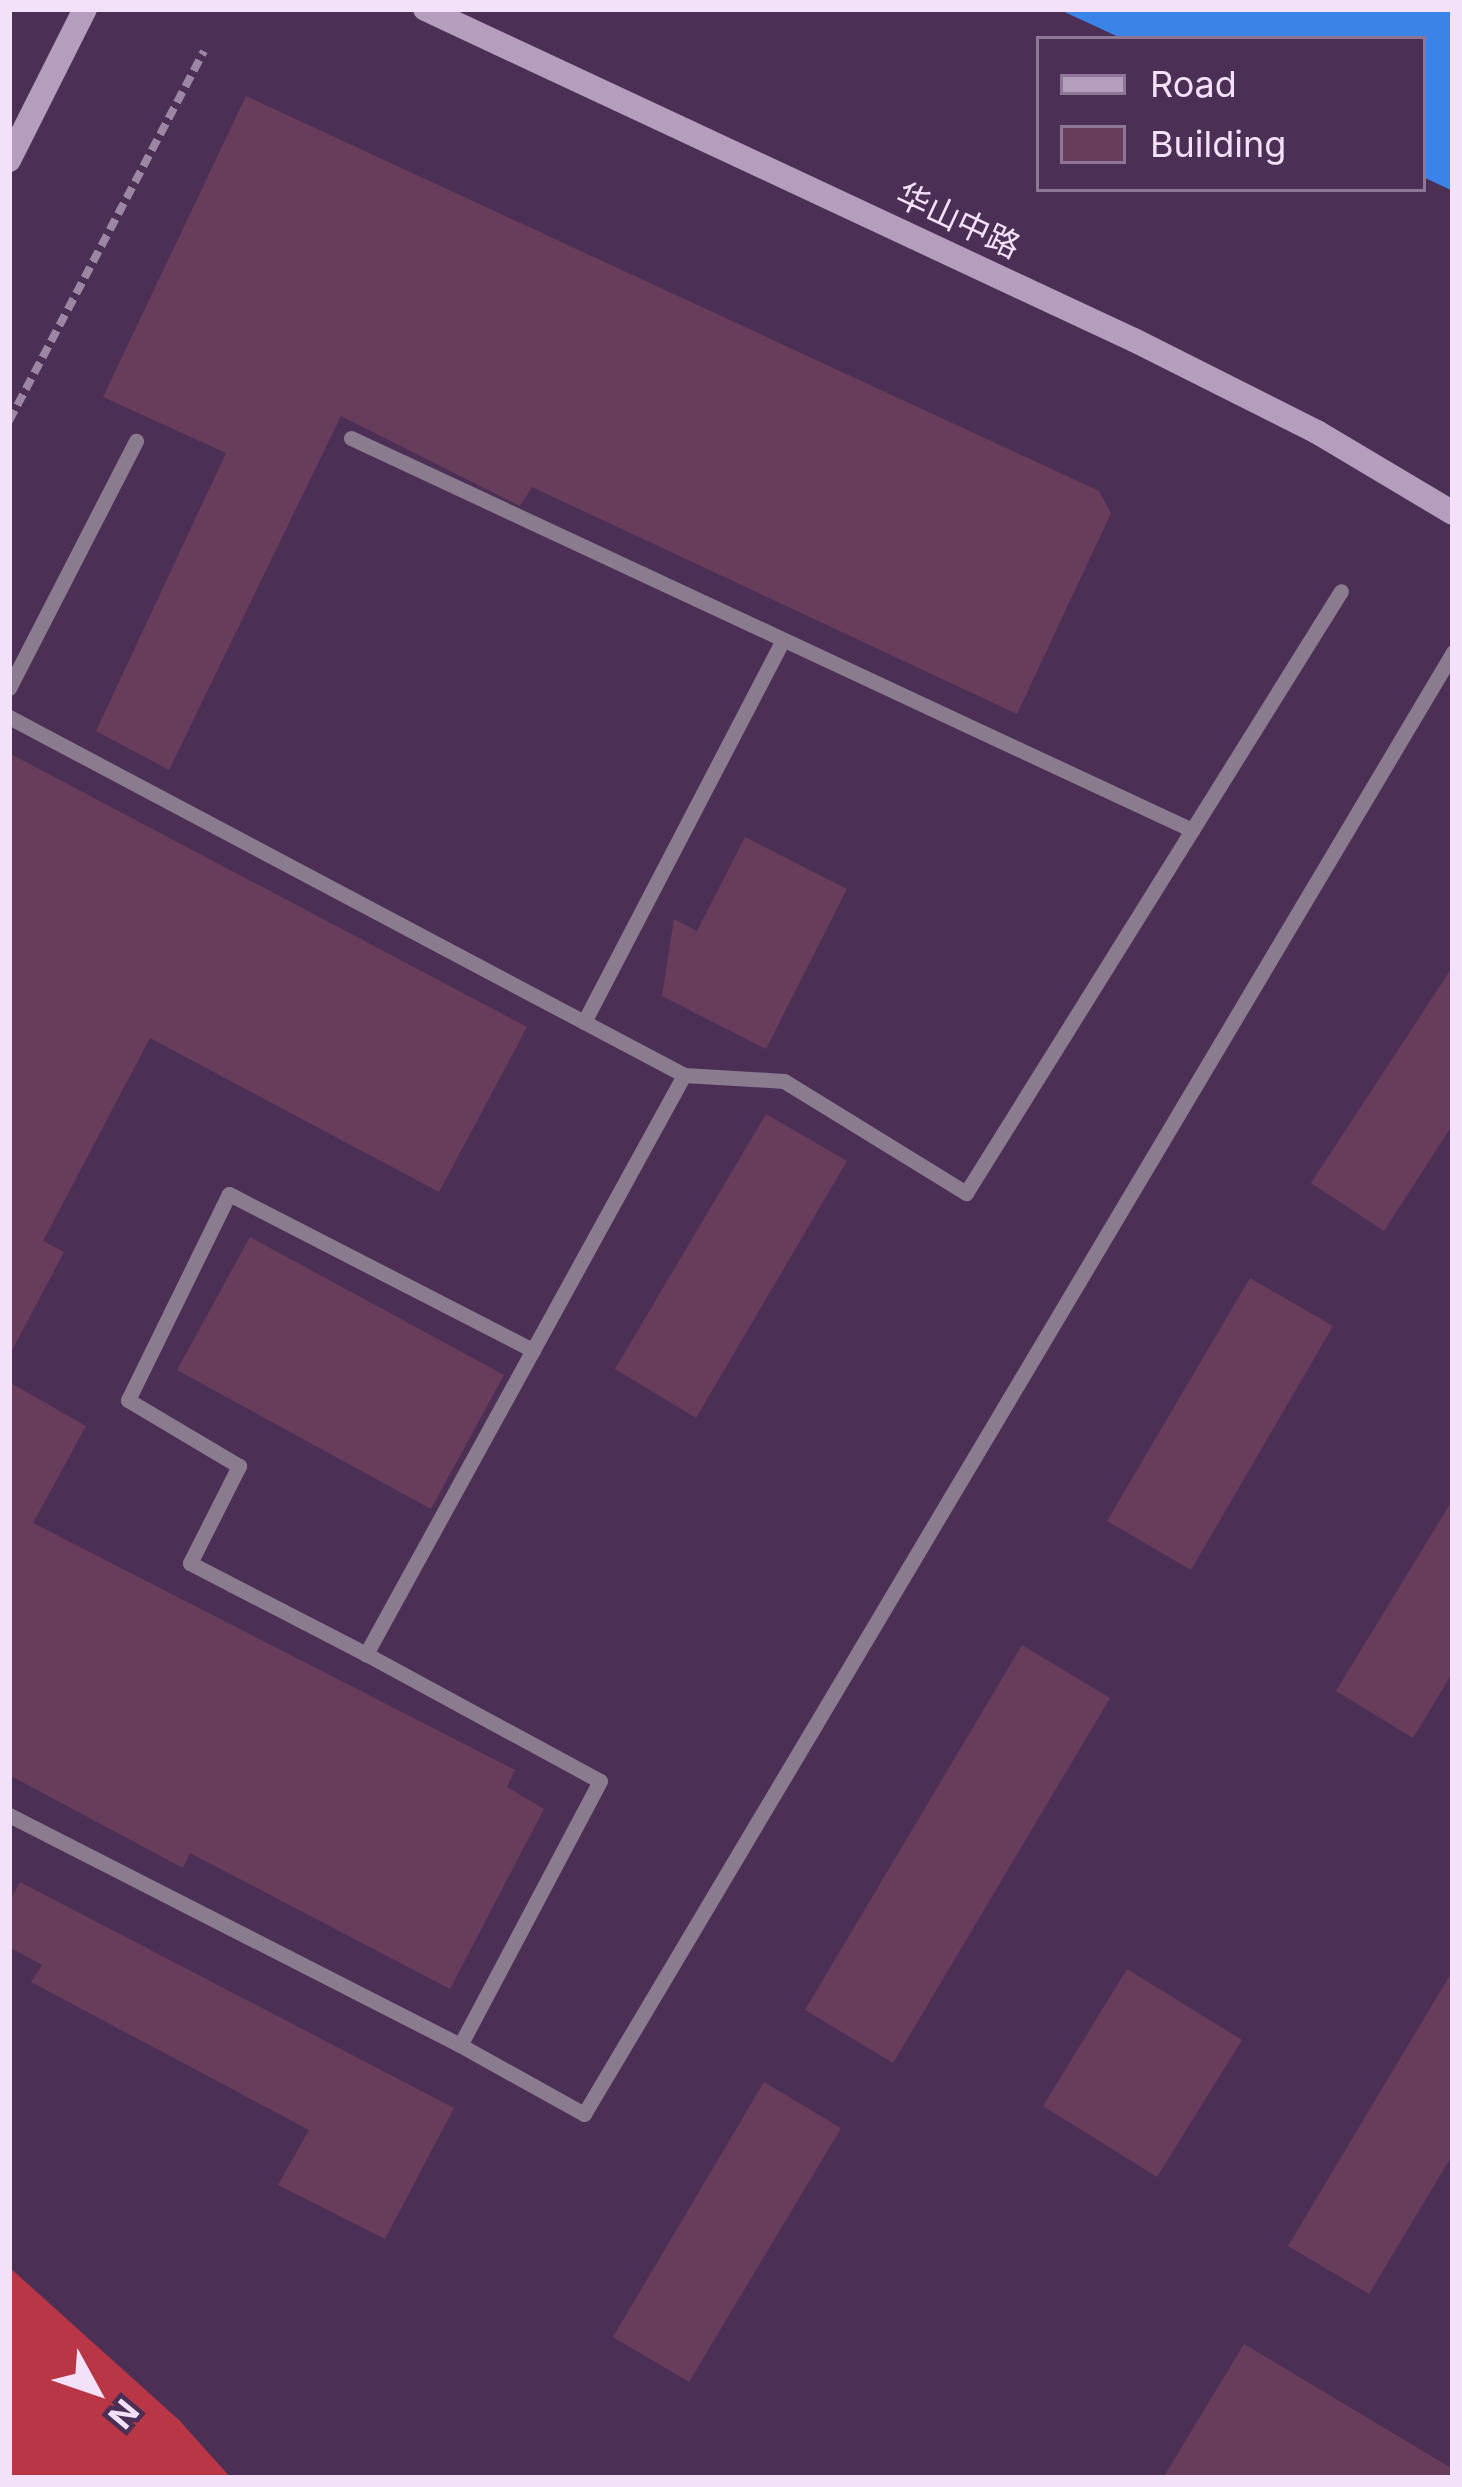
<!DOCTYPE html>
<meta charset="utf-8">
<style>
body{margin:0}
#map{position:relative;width:1462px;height:2487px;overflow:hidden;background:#4c2f55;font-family:Inter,"Noto Sans SC",sans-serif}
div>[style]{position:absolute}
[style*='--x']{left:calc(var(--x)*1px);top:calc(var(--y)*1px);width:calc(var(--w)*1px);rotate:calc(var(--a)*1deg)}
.forest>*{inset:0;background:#b93647}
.water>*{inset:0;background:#3c83e7}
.building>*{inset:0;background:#673d5b}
.path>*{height:8px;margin-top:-4px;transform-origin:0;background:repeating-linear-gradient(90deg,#9d86a4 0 12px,transparent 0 18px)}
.lane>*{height:15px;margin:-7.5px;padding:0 7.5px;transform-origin:7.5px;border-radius:7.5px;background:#8a7b8f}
.secondary>*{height:24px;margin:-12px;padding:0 12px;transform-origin:12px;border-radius:12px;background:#b59ebd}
span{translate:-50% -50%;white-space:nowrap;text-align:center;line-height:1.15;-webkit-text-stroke:10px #4c2f55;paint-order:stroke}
.street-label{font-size:33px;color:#f2e1f8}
.frame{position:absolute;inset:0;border:12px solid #f2e1f8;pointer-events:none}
.legend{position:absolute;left:1036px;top:36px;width:390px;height:156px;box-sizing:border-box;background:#4c2f55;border:3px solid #8e7696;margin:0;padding:15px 21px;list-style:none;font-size:36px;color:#f2e1f8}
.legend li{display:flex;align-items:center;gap:24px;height:60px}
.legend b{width:60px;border:3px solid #8e7696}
.north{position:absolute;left:36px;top:2331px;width:120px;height:120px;-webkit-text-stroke:9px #4c2f55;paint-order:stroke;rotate:130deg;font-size:33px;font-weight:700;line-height:48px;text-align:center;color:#f2e1f8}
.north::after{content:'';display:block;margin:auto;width:42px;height:54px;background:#f2e1f8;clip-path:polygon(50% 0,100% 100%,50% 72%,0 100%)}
</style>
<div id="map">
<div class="forest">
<div style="clip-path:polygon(9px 2267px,179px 2420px,231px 2478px,9px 2478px)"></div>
</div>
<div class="water">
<div style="clip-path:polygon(1058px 9px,1453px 9px,1453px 191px,1423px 177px,1423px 39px,1123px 39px)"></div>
</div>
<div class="building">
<div style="clip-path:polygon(246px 96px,1099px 491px,1111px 513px,1017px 714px,532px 487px,520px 506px,341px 416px,169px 770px,96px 731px,226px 453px,103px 397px)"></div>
<div style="clip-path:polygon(9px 753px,527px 1027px,439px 1192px,150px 1038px,43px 1241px,64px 1252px,9px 1356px)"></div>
<div style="clip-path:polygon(745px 837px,847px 889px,766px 1049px,662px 996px,674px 919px,697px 931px)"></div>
<div style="clip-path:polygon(1453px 966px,1453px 1124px,1384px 1231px,1311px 1183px)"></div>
<div style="clip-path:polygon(766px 1114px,847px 1161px,696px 1418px,615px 1369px)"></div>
<div style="clip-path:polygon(250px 1237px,504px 1375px,431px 1509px,177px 1370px)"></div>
<div style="clip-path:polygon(1250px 1278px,1333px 1326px,1191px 1570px,1107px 1521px)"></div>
<div style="clip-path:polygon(9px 1382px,86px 1426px,33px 1523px,515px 1770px,507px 1787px,544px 1809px,450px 1989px,190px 1853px,183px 1868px,9px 1775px)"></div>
<div style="clip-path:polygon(1453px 1499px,1453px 1672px,1413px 1738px,1336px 1691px)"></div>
<div style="clip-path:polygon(1022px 1645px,1110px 1698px,893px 2063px,805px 2010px)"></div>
<div style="clip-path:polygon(20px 1882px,454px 2108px,385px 2239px,278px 2185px,309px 2130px,31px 1982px,42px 1965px,9px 1947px,9px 1902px)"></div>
<div style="clip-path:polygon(1127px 1969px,1242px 2040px,1157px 2177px,1043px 2106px)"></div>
<div style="clip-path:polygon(1453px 1970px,1453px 2154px,1369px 2294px,1288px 2246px)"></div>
<div style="clip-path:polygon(764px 2082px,841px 2128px,689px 2382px,613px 2337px)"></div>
<div style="clip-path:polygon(1244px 2344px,1453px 2469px,1453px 2478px,1163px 2478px)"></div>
</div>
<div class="path">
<div style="--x:9;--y:421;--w:418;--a:-62.2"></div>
</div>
<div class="lane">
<div style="--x:351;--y:438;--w:928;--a:24.99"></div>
<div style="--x:9;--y:688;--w:278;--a:-62.8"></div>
<div style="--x:9;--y:717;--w:764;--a:27.94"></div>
<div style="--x:684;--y:1075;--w:661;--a:118.78"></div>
<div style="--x:366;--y:1654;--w:266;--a:28.5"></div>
<div style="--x:600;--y:1781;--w:299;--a:117.9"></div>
<div style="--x:460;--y:2045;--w:142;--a:29.1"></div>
<div style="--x:584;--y:2114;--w:1701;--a:-59.27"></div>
<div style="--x:584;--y:1022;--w:431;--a:-62.5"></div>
<div style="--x:684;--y:1075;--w:100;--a:3.4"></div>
<div style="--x:784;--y:1081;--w:214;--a:31.6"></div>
<div style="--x:966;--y:1193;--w:709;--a:-58.08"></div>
<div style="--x:366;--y:1654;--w:198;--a:-152.7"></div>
<div style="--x:190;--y:1563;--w:109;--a:-63.2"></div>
<div style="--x:239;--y:1466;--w:129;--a:-149.3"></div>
<div style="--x:128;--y:1400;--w:229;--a:-63.9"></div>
<div style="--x:229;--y:1194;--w:342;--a:27.2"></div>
<div style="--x:9;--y:1815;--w:506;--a:27.02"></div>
</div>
<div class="secondary">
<div style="--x:425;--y:9;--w:782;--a:25.03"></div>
<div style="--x:1134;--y:340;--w:205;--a:26.7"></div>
<div style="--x:1317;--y:432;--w:158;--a:30.8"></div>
<div style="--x:9;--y:160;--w:169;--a:-63.3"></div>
</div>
<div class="street-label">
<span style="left:958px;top:221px;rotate:25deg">华山中路</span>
</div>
<div class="frame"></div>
<ul class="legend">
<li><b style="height:15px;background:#b59ebd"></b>Road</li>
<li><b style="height:33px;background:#673d5b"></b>Building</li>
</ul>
<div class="north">N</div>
</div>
